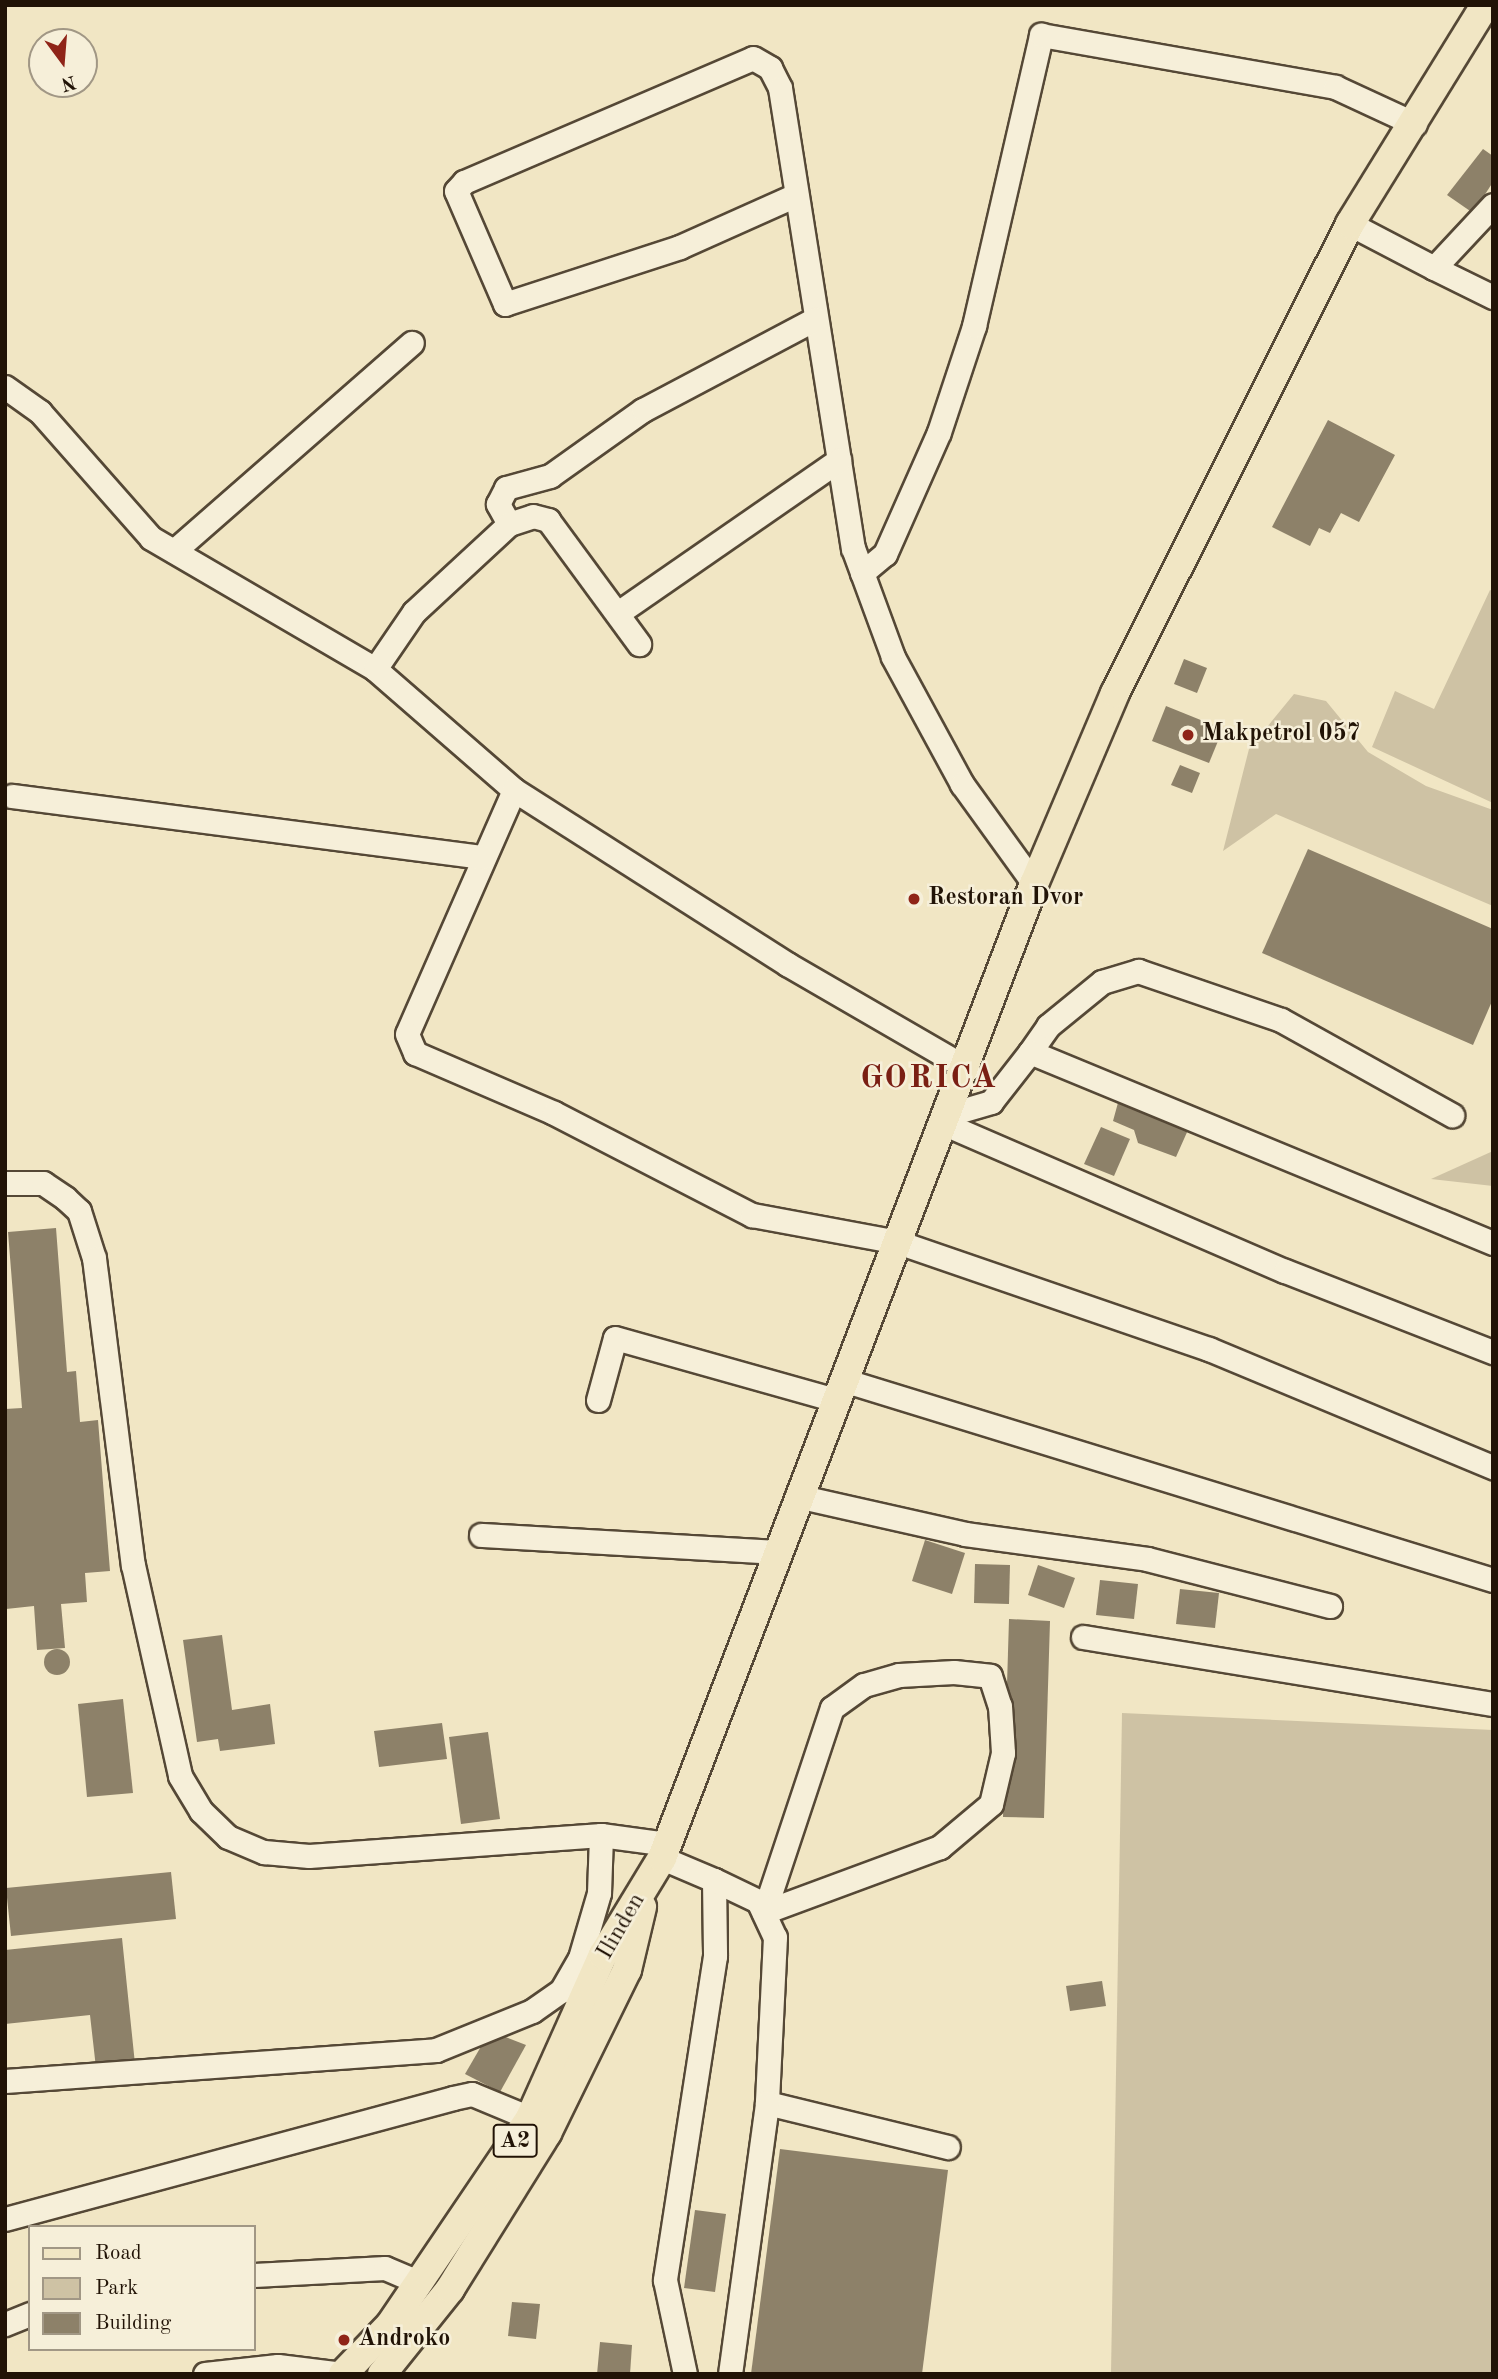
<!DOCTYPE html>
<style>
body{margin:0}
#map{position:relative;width:1498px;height:2379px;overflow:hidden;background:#f1e6c4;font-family:"Old Standard TT",serif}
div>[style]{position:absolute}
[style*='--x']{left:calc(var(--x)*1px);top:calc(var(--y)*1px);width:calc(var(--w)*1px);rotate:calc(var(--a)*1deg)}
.green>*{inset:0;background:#cec2a4}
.building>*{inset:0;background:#8d8169}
.round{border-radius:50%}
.roads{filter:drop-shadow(2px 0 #554836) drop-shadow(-2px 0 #554836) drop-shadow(0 2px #554836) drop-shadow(0 -2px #554836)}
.minor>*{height:23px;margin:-11.5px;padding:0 11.5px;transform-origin:11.5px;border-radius:11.5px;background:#f6efd9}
.major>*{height:28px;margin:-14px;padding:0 14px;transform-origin:14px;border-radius:14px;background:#f1e6c4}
.dots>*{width:19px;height:19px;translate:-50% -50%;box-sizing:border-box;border:4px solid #f6efd9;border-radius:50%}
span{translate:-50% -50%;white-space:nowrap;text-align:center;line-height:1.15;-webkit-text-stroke:5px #f6efd9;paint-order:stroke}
.shield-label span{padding:2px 5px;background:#f6efd9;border:2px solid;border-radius:5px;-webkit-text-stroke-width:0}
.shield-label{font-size:23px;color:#211306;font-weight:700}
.poi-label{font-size:24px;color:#211306;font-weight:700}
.left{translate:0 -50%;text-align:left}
.street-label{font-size:24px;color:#211306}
.district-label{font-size:32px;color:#7a1f14;font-weight:700;letter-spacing:2px}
.frame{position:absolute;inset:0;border:7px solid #211306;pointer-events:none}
.legend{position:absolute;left:28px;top:2225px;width:228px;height:126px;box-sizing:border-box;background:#f6efd9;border:2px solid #a19785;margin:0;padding:9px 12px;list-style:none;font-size:21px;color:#211306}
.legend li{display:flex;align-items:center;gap:14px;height:35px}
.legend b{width:35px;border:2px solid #a19785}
.north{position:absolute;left:28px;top:28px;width:70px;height:70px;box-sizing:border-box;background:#f6efd9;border:2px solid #a19785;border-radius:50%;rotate:164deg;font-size:19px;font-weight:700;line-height:28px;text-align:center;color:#211306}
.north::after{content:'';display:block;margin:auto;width:24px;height:32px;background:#8f2418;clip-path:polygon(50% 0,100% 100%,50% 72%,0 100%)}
</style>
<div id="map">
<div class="green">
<div style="clip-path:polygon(1490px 590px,1493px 591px,1493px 803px,1372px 747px,1395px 691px,1434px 709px)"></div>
<div style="clip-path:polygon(1294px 694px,1326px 701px,1368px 752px,1426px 786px,1493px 810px,1493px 906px,1276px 814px,1223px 851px,1249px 749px)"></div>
<div style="clip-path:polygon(1493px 1151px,1493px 1186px,1431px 1179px)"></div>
<div style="clip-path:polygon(1122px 1713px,1493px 1730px,1493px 2374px,1111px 2374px)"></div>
</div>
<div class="building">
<div style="clip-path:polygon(1483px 149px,1493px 156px,1493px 182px,1473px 213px,1447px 195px)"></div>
<div style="clip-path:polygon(1328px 420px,1395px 455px,1359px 522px,1341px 513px,1330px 533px,1319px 528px,1310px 546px,1272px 527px)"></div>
<div style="clip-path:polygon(1184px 659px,1207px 668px,1197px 693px,1174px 684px)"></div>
<div style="clip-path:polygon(1166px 706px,1223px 729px,1209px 763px,1152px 741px)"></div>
<div style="clip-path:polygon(1180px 765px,1200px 773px,1192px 793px,1171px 785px)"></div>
<div style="clip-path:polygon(1308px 849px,1493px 929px,1493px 999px,1473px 1045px,1262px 953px)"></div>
<div style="clip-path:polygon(1119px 1099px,1188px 1130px,1176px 1157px,1138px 1143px,1134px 1130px,1113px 1121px)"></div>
<div style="clip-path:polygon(1101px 1127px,1130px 1139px,1114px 1176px,1084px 1164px)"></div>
<div style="clip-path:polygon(56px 1228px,67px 1372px,76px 1371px,80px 1422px,98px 1420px,110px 1571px,85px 1573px,87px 1602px,61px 1604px,65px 1648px,37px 1650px,34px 1606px,6px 1609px,5px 1594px,5px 1409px,22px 1408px,8px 1232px)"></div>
<div style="clip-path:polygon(925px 1540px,965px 1553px,952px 1594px,912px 1581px)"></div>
<div style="clip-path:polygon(975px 1564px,1010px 1565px,1009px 1604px,974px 1603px)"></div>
<div style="clip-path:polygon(1038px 1565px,1075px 1578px,1064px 1608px,1028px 1595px)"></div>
<div style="clip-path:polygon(1100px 1580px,1138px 1584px,1134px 1619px,1096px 1615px)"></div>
<div style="clip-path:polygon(1180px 1589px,1219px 1593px,1215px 1628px,1176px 1624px)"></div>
<div style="clip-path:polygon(1009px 1619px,1050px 1621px,1044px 1818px,1003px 1817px)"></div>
<div style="clip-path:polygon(222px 1635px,232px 1710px,270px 1704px,275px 1744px,220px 1751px,218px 1739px,197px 1742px,183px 1640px)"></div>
<div class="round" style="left:44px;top:1649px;width:26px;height:26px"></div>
<div style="clip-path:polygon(123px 1699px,133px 1793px,87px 1797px,78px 1704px)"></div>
<div style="clip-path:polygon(442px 1723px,447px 1759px,379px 1767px,374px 1731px)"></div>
<div style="clip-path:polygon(488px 1732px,500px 1819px,461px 1824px,449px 1737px)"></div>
<div style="clip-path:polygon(171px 1872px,176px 1919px,11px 1936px,6px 1888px)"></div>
<div style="clip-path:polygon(122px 1938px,135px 2064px,96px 2068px,90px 2015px,5px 2024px,5px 1950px)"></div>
<div style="clip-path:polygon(1102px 1981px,1106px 2006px,1070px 2011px,1066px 1986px)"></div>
<div style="clip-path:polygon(490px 2031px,526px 2045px,500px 2092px,465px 2074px)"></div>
<div style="clip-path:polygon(780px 2149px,948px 2170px,922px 2374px,751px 2374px)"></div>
<div style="clip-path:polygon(695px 2210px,726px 2214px,715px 2292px,684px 2288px)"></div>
<div style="clip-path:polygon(512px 2302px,540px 2304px,536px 2339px,508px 2336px)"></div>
<div style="clip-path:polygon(600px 2342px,632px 2345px,630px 2374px,597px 2374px)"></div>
</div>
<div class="roads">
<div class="minor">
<div style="--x:796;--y:195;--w:127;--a:155.9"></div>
<div style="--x:680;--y:247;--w:184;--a:162"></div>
<div style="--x:505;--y:304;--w:123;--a:-113.4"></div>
<div style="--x:456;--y:191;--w:12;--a:-48"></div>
<div style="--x:464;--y:182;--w:314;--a:-23.2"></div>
<div style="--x:753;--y:58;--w:20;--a:30"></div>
<div style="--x:770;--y:68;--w:22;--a:63"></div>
<div style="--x:780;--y:88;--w:466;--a:81"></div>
<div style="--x:853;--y:548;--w:116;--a:69.8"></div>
<div style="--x:893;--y:657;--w:145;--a:61.5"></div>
<div style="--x:962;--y:784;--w:123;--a:54.2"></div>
<div style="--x:1350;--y:224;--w:95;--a:27.6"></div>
<div style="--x:1434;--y:268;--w:86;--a:-46.9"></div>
<div style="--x:1434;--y:268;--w:66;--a:26.2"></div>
<div style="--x:5;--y:387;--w:43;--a:35.5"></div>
<div style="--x:40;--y:412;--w:168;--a:48.6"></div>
<div style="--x:151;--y:538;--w:259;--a:30.3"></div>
<div style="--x:375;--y:669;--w:184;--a:41"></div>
<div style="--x:514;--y:790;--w:324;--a:32.5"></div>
<div style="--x:787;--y:964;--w:209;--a:30.1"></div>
<div style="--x:509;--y:524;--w:23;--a:-119"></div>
<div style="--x:498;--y:504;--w:18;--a:-63"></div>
<div style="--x:506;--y:488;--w:46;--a:-15.3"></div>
<div style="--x:550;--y:476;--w:114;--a:-35.4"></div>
<div style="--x:643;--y:410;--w:195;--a:-27.9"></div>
<div style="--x:174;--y:551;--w:316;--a:-41.2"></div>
<div style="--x:862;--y:573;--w:30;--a:-40"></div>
<div style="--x:885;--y:554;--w:133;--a:-66.1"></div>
<div style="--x:939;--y:432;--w:112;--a:-71.7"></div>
<div style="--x:974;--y:326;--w:299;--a:-77"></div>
<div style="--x:1041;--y:35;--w:299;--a:10"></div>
<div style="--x:1335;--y:87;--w:88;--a:24.8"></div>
<div style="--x:618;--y:613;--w:269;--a:-34.7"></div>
<div style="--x:375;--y:669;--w:69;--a:-55.6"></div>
<div style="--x:414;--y:612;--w:129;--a:-42.8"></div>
<div style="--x:509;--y:524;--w:25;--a:-18"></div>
<div style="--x:533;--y:516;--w:16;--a:15"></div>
<div style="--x:548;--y:520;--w:154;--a:53.7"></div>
<div style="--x:514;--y:790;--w:266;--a:113.7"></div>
<div style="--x:407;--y:1034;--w:21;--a:67"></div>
<div style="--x:415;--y:1053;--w:151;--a:23.3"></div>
<div style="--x:554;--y:1113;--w:223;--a:27.3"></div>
<div style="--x:752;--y:1215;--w:148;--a:10.5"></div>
<div style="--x:898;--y:1242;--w:329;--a:19"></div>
<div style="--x:1209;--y:1349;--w:308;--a:22.6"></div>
<div style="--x:12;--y:796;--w:475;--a:7.4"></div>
<div style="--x:1030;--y:1052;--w:32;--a:-55"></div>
<div style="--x:1048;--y:1026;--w:70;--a:-39.2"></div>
<div style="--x:1102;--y:982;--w:38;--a:-17"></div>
<div style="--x:1138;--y:971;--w:151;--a:18.9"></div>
<div style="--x:1281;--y:1020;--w:196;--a:29.1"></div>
<div style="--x:950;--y:1114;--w:43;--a:-16.3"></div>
<div style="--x:991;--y:1102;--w:63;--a:-52"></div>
<div style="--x:1030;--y:1052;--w:501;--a:22.42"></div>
<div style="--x:947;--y:1125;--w:368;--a:23.4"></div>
<div style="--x:1285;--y:1271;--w:223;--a:21.3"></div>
<div style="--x:5;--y:1183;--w:38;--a:0"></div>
<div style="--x:43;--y:1183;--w:27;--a:34"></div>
<div style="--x:65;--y:1198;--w:19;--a:43"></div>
<div style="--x:79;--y:1211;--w:49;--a:72.3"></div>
<div style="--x:94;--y:1258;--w:309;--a:82.8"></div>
<div style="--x:133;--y:1565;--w:216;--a:77.4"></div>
<div style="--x:180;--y:1776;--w:41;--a:59"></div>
<div style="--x:201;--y:1811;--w:37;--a:44"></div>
<div style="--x:228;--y:1837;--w:39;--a:23"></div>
<div style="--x:264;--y:1852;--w:45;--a:5.1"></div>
<div style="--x:309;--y:1856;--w:293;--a:-4.1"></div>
<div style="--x:601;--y:1835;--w:68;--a:7.7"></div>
<div style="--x:843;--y:1380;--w:680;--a:17.1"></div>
<div style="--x:598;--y:1400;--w:64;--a:-74.7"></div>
<div style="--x:615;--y:1338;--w:229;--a:15.7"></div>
<div style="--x:797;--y:1496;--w:172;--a:12.7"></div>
<div style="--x:965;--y:1534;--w:184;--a:7.8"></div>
<div style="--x:1147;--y:1559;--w:189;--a:14.4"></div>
<div style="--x:481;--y:1535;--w:294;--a:3.3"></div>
<div style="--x:1083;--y:1637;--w:415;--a:9.3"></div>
<div style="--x:954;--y:1672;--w:36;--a:6"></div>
<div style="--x:990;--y:1676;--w:32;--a:72"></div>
<div style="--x:1000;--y:1706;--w:47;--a:86.3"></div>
<div style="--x:1003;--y:1753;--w:52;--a:103.2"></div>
<div style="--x:991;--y:1804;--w:67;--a:139.9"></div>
<div style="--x:940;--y:1847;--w:188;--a:159.7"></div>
<div style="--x:764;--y:1912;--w:215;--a:-71.6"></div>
<div style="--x:832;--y:1708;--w:39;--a:-36"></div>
<div style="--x:864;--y:1685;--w:36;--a:-16"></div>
<div style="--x:899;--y:1675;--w:55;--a:-3.1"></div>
<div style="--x:662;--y:1858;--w:56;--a:22.9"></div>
<div style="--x:714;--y:1880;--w:76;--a:89.2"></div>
<div style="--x:715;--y:1956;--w:328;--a:98.8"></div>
<div style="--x:665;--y:2280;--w:96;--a:78"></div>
<div style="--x:714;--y:1880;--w:49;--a:25.5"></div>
<div style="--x:758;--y:1901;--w:40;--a:65"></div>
<div style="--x:775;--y:1937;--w:166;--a:92.8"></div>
<div style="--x:767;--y:2103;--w:186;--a:13.7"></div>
<div style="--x:5;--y:2081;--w:432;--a:-4.1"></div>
<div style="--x:436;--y:2050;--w:104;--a:-22.1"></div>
<div style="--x:532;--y:2011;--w:35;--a:-35"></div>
<div style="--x:561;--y:1991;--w:38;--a:-60"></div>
<div style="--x:580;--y:1958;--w:68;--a:-73.7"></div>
<div style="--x:599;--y:1893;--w:58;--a:-88"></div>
<div style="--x:5;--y:2219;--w:464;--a:-15.1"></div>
<div style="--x:453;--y:2098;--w:19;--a:-12"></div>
<div style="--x:472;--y:2094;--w:63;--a:22.5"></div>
<div style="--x:254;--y:2275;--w:131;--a:-3.1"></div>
<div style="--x:385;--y:2268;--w:38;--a:23"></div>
<div style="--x:5;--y:2324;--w:27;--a:-22"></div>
<div style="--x:205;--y:2374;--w:73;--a:-6.3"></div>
<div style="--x:278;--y:2366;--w:65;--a:7"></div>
<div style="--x:730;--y:2374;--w:274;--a:-82.2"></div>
</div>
<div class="major">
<div style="--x:343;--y:2374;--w:68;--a:-46.2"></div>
<div style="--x:390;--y:2325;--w:250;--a:-55.9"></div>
<div style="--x:530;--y:2118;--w:179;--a:-65.9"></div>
<div style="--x:603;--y:1955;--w:114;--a:-58.7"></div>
<div style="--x:662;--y:1858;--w:1043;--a:-69.1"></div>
<div style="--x:1034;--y:884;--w:207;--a:-67"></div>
<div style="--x:1115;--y:693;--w:525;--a:-63.39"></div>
<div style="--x:1350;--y:224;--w:257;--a:-58.3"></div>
<div style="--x:382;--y:2374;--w:109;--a:-51.3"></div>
<div style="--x:450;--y:2289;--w:184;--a:-58.1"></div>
<div style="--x:547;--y:2133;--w:182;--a:-63.9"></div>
<div style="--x:627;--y:1970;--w:65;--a:-76.6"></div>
</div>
</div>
<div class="dots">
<div style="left:1188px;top:735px;background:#8f2418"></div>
<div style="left:914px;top:899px;background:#8f2418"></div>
<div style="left:344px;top:2340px;background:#8f2418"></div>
</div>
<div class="shield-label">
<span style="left:515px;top:2141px">A2</span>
</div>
<div class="poi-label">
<span class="left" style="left:1202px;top:735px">Makpetrol 057</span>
<span class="left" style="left:928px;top:899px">Restoran Dvor</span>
<span class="left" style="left:358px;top:2340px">Androko</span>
</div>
<div class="street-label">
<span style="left:622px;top:1927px;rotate:-60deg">Ilinden</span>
</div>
<div class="district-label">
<span style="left:929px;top:1079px">GORICA</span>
</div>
<div class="frame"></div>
<ul class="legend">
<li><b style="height:9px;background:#f1e6c4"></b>Road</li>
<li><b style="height:19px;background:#cec2a4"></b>Park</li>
<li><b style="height:19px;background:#8d8169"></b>Building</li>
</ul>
<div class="north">N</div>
</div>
